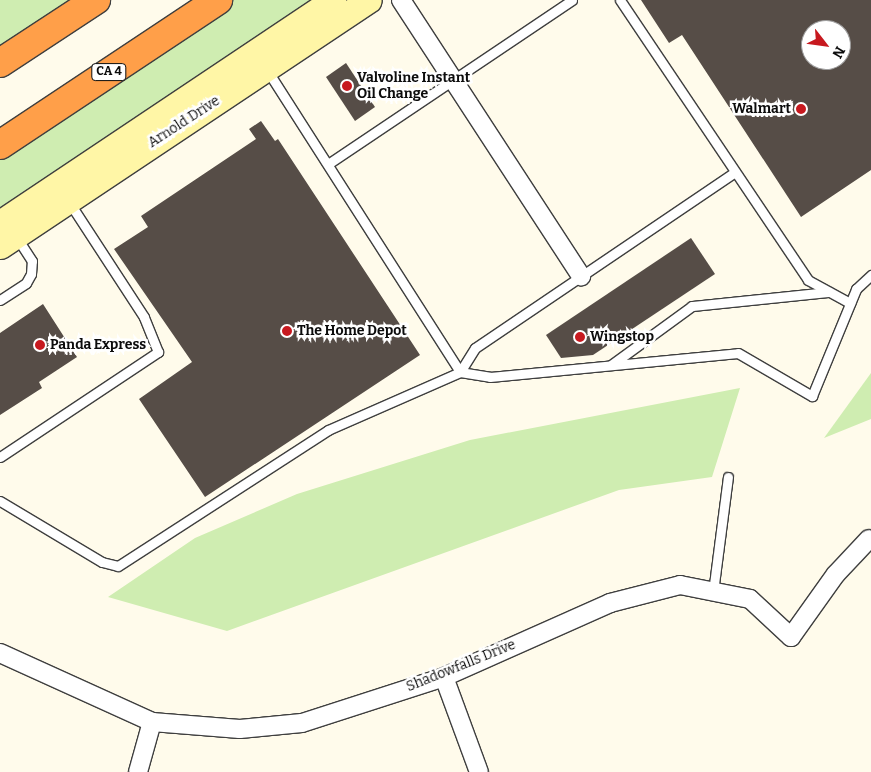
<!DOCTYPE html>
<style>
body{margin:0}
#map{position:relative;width:871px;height:772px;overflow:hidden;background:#fffbeb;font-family:Bitter,serif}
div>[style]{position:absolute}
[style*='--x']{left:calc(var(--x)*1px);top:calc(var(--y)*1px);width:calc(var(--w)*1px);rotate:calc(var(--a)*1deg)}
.green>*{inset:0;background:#cfedb1}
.building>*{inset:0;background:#564d47}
.roads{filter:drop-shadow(1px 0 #3f3f3f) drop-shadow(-1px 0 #3f3f3f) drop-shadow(0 1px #3f3f3f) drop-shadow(0 -1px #3f3f3f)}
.lane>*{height:9px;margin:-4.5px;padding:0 4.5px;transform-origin:4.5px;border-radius:4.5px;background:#fff}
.street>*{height:18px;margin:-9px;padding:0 9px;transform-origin:9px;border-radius:9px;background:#fff}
.secondary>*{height:25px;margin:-12.5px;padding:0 12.5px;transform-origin:12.5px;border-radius:12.5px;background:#fff6a6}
.highway>*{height:28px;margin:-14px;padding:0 14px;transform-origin:14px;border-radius:14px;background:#ff9f49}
.dots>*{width:14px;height:14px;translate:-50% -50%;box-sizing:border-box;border:2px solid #fff;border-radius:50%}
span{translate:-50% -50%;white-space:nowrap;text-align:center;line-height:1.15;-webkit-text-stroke:5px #fff;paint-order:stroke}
.shield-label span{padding:1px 4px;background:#fff;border:1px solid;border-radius:4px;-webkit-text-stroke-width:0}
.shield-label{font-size:12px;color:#0c0c0c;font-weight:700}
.poi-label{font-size:14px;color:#0c0c0c;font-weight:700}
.left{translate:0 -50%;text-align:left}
.right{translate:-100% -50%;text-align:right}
.street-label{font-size:14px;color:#0c0c0c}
.north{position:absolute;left:801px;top:20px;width:50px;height:50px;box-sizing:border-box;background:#fff;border:1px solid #9e9e9e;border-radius:50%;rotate:120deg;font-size:14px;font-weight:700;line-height:20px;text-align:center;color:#0c0c0c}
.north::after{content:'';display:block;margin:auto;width:18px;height:22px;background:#c7191f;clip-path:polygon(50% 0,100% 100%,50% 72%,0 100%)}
</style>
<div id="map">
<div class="green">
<div style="clip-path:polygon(0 0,96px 0,0 63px)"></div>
<div style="clip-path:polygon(218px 0,315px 0,0 214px,0 145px)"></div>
<div style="clip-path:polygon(871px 373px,871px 419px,824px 438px)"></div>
<div style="clip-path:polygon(740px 388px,712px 477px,619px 490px,227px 631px,108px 597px,195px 538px,297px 494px,470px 440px)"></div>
</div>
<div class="building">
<div style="clip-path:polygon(evenodd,641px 0,871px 0,871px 170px,801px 217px,682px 35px,669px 43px,641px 0,811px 30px,841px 30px,841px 60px,811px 60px,811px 30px)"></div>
<div style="clip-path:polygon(346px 63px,375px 107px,355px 121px,326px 77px)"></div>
<div style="clip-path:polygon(261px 121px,275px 141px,278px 139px,420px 355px,205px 497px,139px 399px,192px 362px,114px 249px,148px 227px,141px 216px,256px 139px,249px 129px)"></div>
<div style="clip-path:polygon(691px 238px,715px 274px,593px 355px,561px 358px,546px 335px)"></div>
<div style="clip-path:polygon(43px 304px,77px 357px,39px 382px,42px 388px,0 415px,0 333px)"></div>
</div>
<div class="roads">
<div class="lane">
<div style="--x:620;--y:0;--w:337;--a:56.1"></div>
<div style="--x:808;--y:280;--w:48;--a:28.7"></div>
<div style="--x:267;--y:70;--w:358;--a:57.4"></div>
<div style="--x:460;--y:372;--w:28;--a:-58"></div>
<div style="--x:475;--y:348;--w:314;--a:-34.1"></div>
<div style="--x:328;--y:164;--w:294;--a:-33.9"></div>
<div style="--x:0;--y:300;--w:31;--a:-33"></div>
<div style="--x:26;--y:283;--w:10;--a:-61"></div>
<div style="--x:31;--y:274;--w:13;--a:-86"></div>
<div style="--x:32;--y:261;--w:30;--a:-123"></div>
<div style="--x:611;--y:365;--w:100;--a:-36.1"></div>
<div style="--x:692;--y:306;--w:137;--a:-5.9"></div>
<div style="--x:0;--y:457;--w:190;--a:-33.6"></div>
<div style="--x:158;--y:352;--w:38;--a:-112"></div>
<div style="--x:144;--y:317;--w:137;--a:-123.1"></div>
<div style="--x:0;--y:501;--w:119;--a:30.9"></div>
<div style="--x:102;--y:562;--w:16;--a:14"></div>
<div style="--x:118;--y:566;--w:250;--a:-32.9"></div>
<div style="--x:328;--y:430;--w:144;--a:-23.7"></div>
<div style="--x:460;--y:372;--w:30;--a:9"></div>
<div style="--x:490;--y:377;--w:249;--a:-5.5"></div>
<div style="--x:738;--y:353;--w:86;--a:30.2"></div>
<div style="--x:812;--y:396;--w:116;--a:-67.6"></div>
<div style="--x:856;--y:289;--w:21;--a:-43"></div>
<div style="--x:713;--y:592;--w:116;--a:-82.6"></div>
</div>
<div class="street">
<div style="--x:401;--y:0;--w:330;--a:56.9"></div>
<div style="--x:0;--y:653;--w:167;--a:24.4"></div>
<div style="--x:152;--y:722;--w:88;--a:4.5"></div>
<div style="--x:240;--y:729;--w:62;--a:-5.5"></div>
<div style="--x:302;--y:723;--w:149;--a:-17.9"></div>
<div style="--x:444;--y:677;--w:182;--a:-24"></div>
<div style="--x:610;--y:603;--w:72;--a:-14.4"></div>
<div style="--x:680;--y:585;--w:71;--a:11.3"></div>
<div style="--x:750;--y:599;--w:56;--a:42.8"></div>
<div style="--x:791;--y:637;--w:77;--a:-54.5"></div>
<div style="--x:836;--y:574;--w:48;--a:-46.7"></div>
<div style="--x:444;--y:677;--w:101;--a:69.8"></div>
<div style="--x:138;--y:772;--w:52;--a:-74.4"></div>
</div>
<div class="secondary">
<div style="--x:0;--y:223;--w:401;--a:-33.8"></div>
<div style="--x:0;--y:246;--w:443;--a:-33.7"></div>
</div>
<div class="highway">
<div style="--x:0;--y:63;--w:115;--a:-33.3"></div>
<div style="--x:0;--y:145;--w:262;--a:-33.6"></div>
</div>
</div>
<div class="dots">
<div style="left:347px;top:86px;background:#c7191f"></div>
<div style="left:801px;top:109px;background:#c7191f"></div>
<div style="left:287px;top:331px;background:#c7191f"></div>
<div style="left:580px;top:337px;background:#c7191f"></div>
<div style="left:40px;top:345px;background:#c7191f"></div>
</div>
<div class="shield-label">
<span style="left:109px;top:72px">CA 4</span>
</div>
<div class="poi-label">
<span class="left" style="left:357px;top:86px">Valvoline Instant<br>Oil Change</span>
<span class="right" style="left:791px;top:109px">Walmart</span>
<span class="left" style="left:297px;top:331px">The Home Depot</span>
<span class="left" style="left:590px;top:337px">Wingstop</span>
<span class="left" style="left:50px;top:345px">Panda Express</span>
</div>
<div class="street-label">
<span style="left:184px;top:122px;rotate:-33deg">Arnold Drive</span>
<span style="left:461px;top:666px;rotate:-22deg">Shadowfalls Drive</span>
</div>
<div class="north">N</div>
</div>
